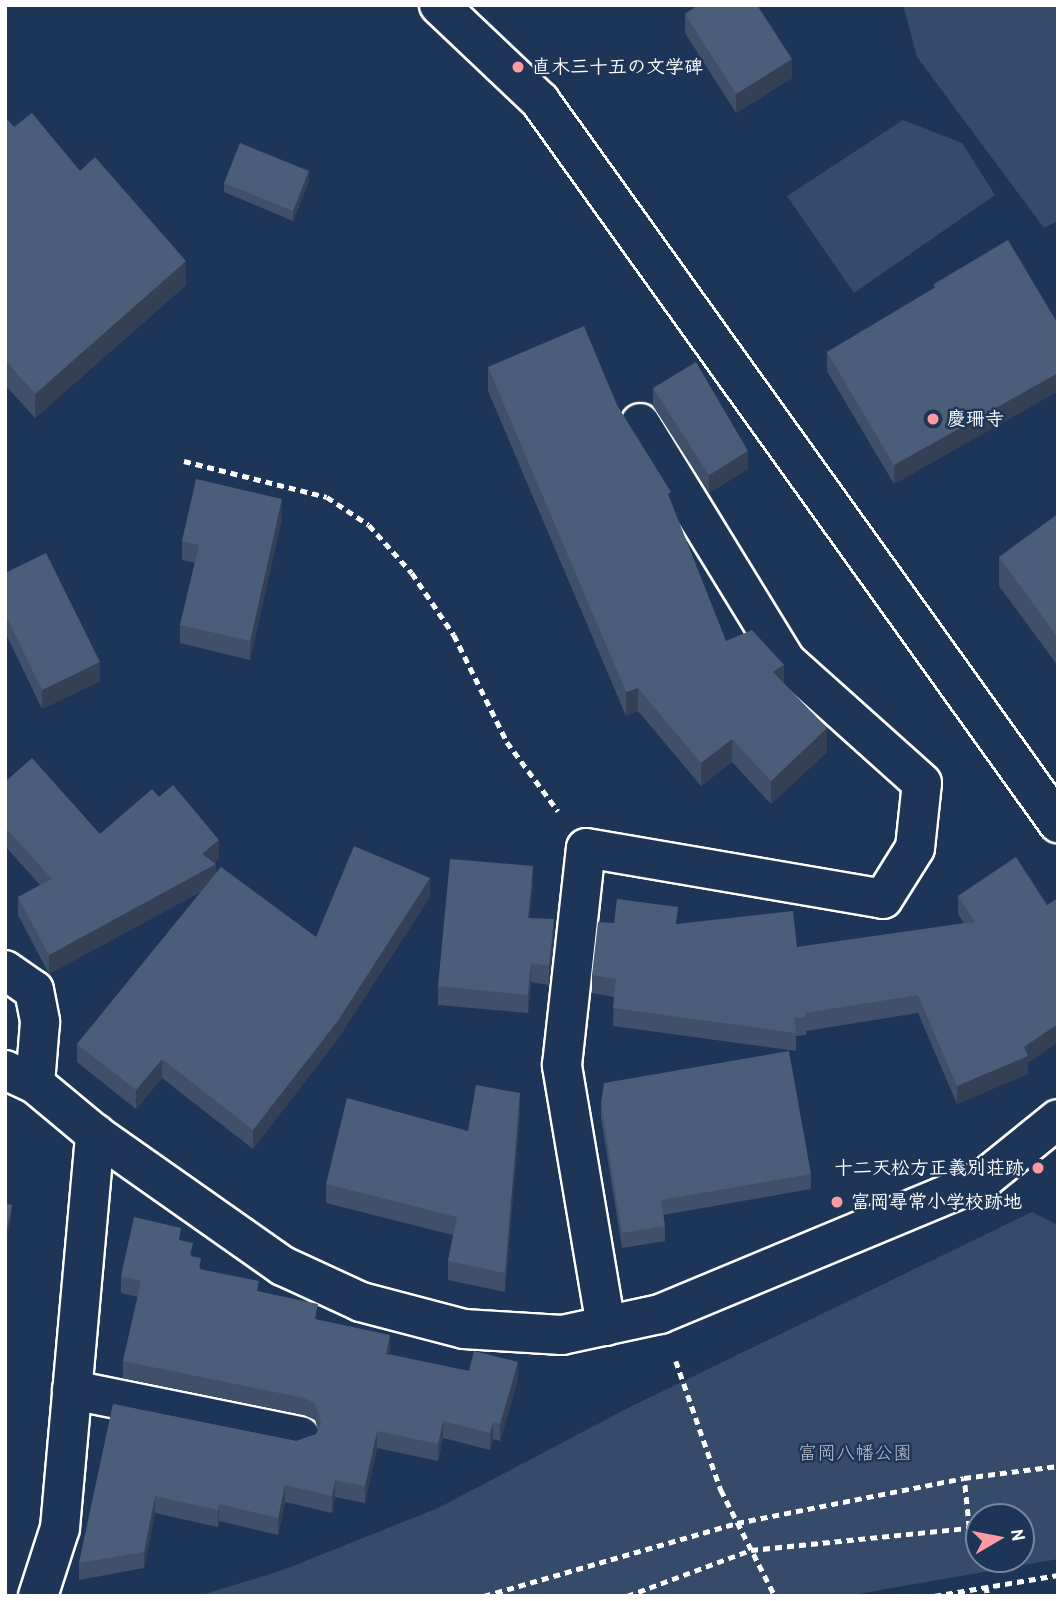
<!DOCTYPE html>
<meta charset="utf-8">
<style>
body{margin:0}
#map{position:relative;width:1063px;height:1601px;overflow:hidden;background:#1d3557;font-family:"Patrick Hand","Klee One",sans-serif}
div>[style]{position:absolute}
[style*='--x']{left:calc(var(--x)*1px);top:calc(var(--y)*1px);width:calc(var(--w)*1px);rotate:calc(var(--a)*1deg)}
.green>*{inset:0;background:#364b69}
.path>*{height:4.5px;margin-top:-2.25px;transform-origin:0;background:repeating-linear-gradient(90deg,#fff 0 7px,transparent 0 12px)}
.roads{filter:drop-shadow(2px 0 #fff) drop-shadow(-2px 0 #fff) drop-shadow(0 2px #fff) drop-shadow(0 -2px #fff)}
.minor>*{height:38px;margin:-19px;padding:0 19px;transform-origin:19px;border-radius:19px;background:#1d3557}
.wall>*{inset:0;background:#405068}
.shaded-wall>*{inset:0;background:#344155}
.building>*{inset:0;background:#4a5d79}
.dots>*{width:19px;height:19px;translate:-50% -50%;box-sizing:border-box;border:4px solid #1d3557;border-radius:50%}
span{translate:-50% -50%;white-space:nowrap;text-align:center;line-height:1.15;-webkit-text-stroke:5px #1d3557;paint-order:stroke}
.poi-label{font-size:19px;color:#fff;font-weight:700}
.left{translate:0 -50%;text-align:left}
.right{translate:-100% -50%;text-align:right}
.park-label{font-size:19px;color:#b9c0ca}
.frame{position:absolute;inset:0;border:7px solid #fff;pointer-events:none}
.north{position:absolute;left:965px;top:1503px;width:70px;height:70px;box-sizing:border-box;background:#1d3557;border:2px solid #77869a;border-radius:50%;rotate:80deg;font-size:19px;font-weight:700;line-height:28px;text-align:center;color:#fff}
.north::after{content:'';display:block;margin:auto;width:24px;height:32px;background:#ff9aa2;clip-path:polygon(50% 0,100% 100%,50% 72%,0 100%)}
</style>
<div id="map">
<div class="green">
<div style="clip-path:polygon(903px 5px,1058px 5px,1058px 221px,1044px 228px,917px 57px)"></div>
<div style="clip-path:polygon(903px 120px,962px 143px,995px 195px,854px 293px,787px 196px)"></div>
<div style="clip-path:polygon(evenodd,1032px 1212px,1058px 1225px,1058px 1559px,846px 1596px,199px 1596px,283px 1570px,438px 1508px,630px 1407px,1032px 1212px,979px 1517px,1021px 1517px,1021px 1559px,979px 1559px,979px 1517px)"></div>
</div>
<div class="path">
<div style="--x:184;--y:461;--w:147;--a:14.1"></div>
<div style="--x:327;--y:497;--w:50;--a:33.7"></div>
<div style="--x:369;--y:525;--w:64;--a:48.1"></div>
<div style="--x:412;--y:573;--w:75;--a:55.9"></div>
<div style="--x:454;--y:635;--w:119;--a:63.6"></div>
<div style="--x:507;--y:742;--w:86;--a:53.5"></div>
<div style="--x:676;--y:1361;--w:137;--a:70.8"></div>
<div style="--x:721;--y:1490;--w:119;--a:63"></div>
<div style="--x:986;--y:1586;--w:10;--a:79"></div>
<div style="--x:484;--y:1596;--w:263;--a:-16.1"></div>
<div style="--x:737;--y:1523;--w:231;--a:-11.2"></div>
<div style="--x:964;--y:1478;--w:95;--a:-7.3"></div>
<div style="--x:627;--y:1596;--w:132;--a:-20.4"></div>
<div style="--x:751;--y:1550;--w:219;--a:-5.8"></div>
<div style="--x:969;--y:1528;--w:50;--a:-95.7"></div>
<div style="--x:934;--y:1596;--w:126;--a:-9.6"></div>
</div>
<div class="roads">
<div class="minor">
<div style="--x:439;--y:5;--w:139;--a:43.5"></div>
<div style="--x:540;--y:101;--w:889;--a:54.34"></div>
<div style="--x:5;--y:970;--w:35;--a:35"></div>
<div style="--x:34;--y:990;--w:33;--a:79"></div>
<div style="--x:40;--y:1022;--w:62;--a:94.6"></div>
<div style="--x:5;--y:1070;--w:33;--a:25"></div>
<div style="--x:35;--y:1084;--w:78;--a:39.8"></div>
<div style="--x:95;--y:1134;--w:230;--a:35.1"></div>
<div style="--x:283;--y:1266;--w:86;--a:24.8"></div>
<div style="--x:361;--y:1302;--w:106;--a:14.7"></div>
<div style="--x:464;--y:1329;--w:98;--a:3.5"></div>
<div style="--x:562;--y:1335;--w:100;--a:-12.1"></div>
<div style="--x:660;--y:1314;--w:351;--a:-22.6"></div>
<div style="--x:984;--y:1179;--w:95;--a:-39"></div>
<div style="--x:606;--y:1326;--w:265;--a:-99.6"></div>
<div style="--x:562;--y:1065;--w:218;--a:-83.7"></div>
<div style="--x:586;--y:848;--w:301;--a:9.7"></div>
<div style="--x:883;--y:899;--w:60;--a:-57.9"></div>
<div style="--x:915;--y:848;--w:65;--a:-83.9"></div>
<div style="--x:922;--y:783;--w:183;--a:-138.1"></div>
<div style="--x:786;--y:661;--w:279;--a:-121.5"></div>
<div style="--x:72;--y:1390;--w:233;--a:11.4"></div>
<div style="--x:38;--y:1596;--w:71;--a:-72.1"></div>
<div style="--x:60;--y:1528;--w:396;--a:-84.9"></div>
</div>
</div>
<div class="wall">
<div style="clip-path:polygon(685px 14px,792px 78px,736px 113px,685px 33px)"></div>
<div style="clip-path:polygon(5px 117px,14px 127px,80px 171px,186px 285px,35px 418px,5px 385px)"></div>
<div style="clip-path:polygon(309px 181px,293px 221px,224px 192px,224px 183px)"></div>
<div style="clip-path:polygon(934px 284px,1058px 324px,1058px 391px,894px 484px,827px 371px,827px 352px,934px 288px)"></div>
<div style="clip-path:polygon(488px 367px,617px 405px,671px 504px,726px 641px,784px 683px,827px 752px,771px 804px,732px 762px,701px 786px,638px 711px,626px 716px,488px 391px)"></div>
<div style="clip-path:polygon(653px 388px,748px 469px,709px 493px,653px 406px)"></div>
<div style="clip-path:polygon(1058px 514px,1058px 666px,999px 586px,999px 557px)"></div>
<div style="clip-path:polygon(282px 518px,250px 660px,180px 643px,180px 625px,195px 563px,182px 560px,182px 541px)"></div>
<div style="clip-path:polygon(5px 573px,100px 681px,42px 709px,5px 632px)"></div>
<div style="clip-path:polygon(5px 782px,100px 834px,159px 797px,219px 858px,214px 863px,216px 873px,316px 937px,430px 897px,337px 1040px,253px 1149px,162px 1078px,136px 1109px,77px 1062px,77px 1044px,202px 891px,49px 974px,18px 915px,18px 897px,40px 885px,5px 846px)"></div>
<div style="clip-path:polygon(1016px 857px,1028px 1074px,957px 1104px,918px 1013px,806px 1031px,806px 1035px,796px 1036px,796px 1051px,613px 1026px,614px 997px,592px 993px,592px 975px,614px 923px,678px 924px,797px 947px,964px 923px,958px 914px,958px 896px)"></div>
<div style="clip-path:polygon(533px 884px,529px 918px,554px 938px,549px 985px,531px 982px,528px 1013px,438px 1005px,438px 986px)"></div>
<div style="clip-path:polygon(601px 1103px,811px 1174px,811px 1189px,663px 1215px,665px 1226px,665px 1241px,622px 1248px,601px 1118px)"></div>
<div style="clip-path:polygon(520px 1112px,505px 1292px,448px 1280px,448px 1261px,453px 1235px,326px 1203px,326px 1184px)"></div>
<div style="clip-path:polygon(181px 1240px,201px 1269px,259px 1292px,318px 1320px,390px 1352px,389px 1354px,469px 1371px,518px 1379px,500px 1441px,493px 1439px,490px 1450px,443px 1438px,438px 1461px,377px 1448px,365px 1503px,335px 1497px,332px 1513px,285px 1502px,278px 1535px,219px 1521px,218px 1527px,155px 1513px,144px 1568px,79px 1580px,79px 1563px,113px 1404px,296px 1441px,316px 1434px,318px 1430px,315px 1420px,304px 1415px,123px 1378px,123px 1361px,138px 1297px,121px 1293px,121px 1276px)"></div>
</div>
<div class="shaded-wall">
<div style="clip-path:polygon(792px 59px,792px 78px,736px 113px,736px 94px)"></div>
<div style="clip-path:polygon(309px 171px,309px 181px,293px 221px,293px 211px)"></div>
<div style="clip-path:polygon(186px 261px,186px 285px,35px 418px,35px 394px)"></div>
<div style="clip-path:polygon(1058px 373px,1058px 391px,894px 484px,894px 465px)"></div>
<div style="clip-path:polygon(748px 451px,748px 469px,709px 493px,709px 475px)"></div>
<div style="clip-path:polygon(282px 499px,282px 518px,250px 660px,250px 641px)"></div>
<div style="clip-path:polygon(100px 662px,100px 681px,42px 709px,42px 690px)"></div>
<div style="clip-path:polygon(784px 665px,784px 688px,773px 672px)"></div>
<div style="clip-path:polygon(638px 688px,638px 711px,626px 716px,626px 692px)"></div>
<div style="clip-path:polygon(827px 728px,827px 752px,771px 804px,771px 781px)"></div>
<div style="clip-path:polygon(732px 739px,732px 762px,701px 786px,701px 763px)"></div>
<div style="clip-path:polygon(219px 840px,219px 858px,207px 869px,216px 864px,216px 883px,49px 974px,49px 955px,202px 854px)"></div>
<div style="clip-path:polygon(533px 866px,533px 884px,528px 937px,528px 918px)"></div>
<div style="clip-path:polygon(430px 878px,430px 897px,337px 1040px,253px 1149px,253px 1130px)"></div>
<div style="clip-path:polygon(554px 919px,554px 938px,549px 985px,549px 966px)"></div>
<div style="clip-path:polygon(531px 963px,531px 982px,528px 1013px,528px 995px)"></div>
<div style="clip-path:polygon(1058px 1024px,1058px 1042px,1028px 1063px,1028px 1074px,957px 1104px,957px 1086px,1024px 1047px)"></div>
<div style="clip-path:polygon(162px 1059px,162px 1078px,136px 1109px,136px 1090px)"></div>
<div style="clip-path:polygon(520px 1093px,520px 1112px,505px 1292px,505px 1273px)"></div>
<div style="clip-path:polygon(12px 1205px,12px 1214px,5px 1249px,5px 1239px)"></div>
<div style="clip-path:polygon(390px 1335px,390px 1352px,386px 1370px,386px 1354px)"></div>
<div style="clip-path:polygon(518px 1362px,518px 1379px,500px 1441px,500px 1424px)"></div>
<div style="clip-path:polygon(443px 1421px,443px 1438px,438px 1461px,438px 1444px)"></div>
<div style="clip-path:polygon(493px 1422px,493px 1439px,490px 1450px,490px 1433px)"></div>
<div style="clip-path:polygon(377px 1431px,377px 1448px,365px 1503px,365px 1486px)"></div>
<div style="clip-path:polygon(335px 1480px,335px 1497px,332px 1513px,332px 1496px)"></div>
<div style="clip-path:polygon(285px 1485px,285px 1502px,278px 1535px,278px 1518px)"></div>
<div style="clip-path:polygon(155px 1496px,155px 1513px,144px 1568px,144px 1552px)"></div>
<div style="clip-path:polygon(219px 1504px,219px 1521px,218px 1527px,218px 1510px)"></div>
</div>
<div class="building">
<div style="clip-path:polygon(698px 5px,757px 5px,792px 59px,736px 94px,685px 14px)"></div>
<div style="clip-path:polygon(32px 113px,80px 171px,95px 157px,186px 261px,35px 394px,5px 360px,5px 117px,14px 127px)"></div>
<div style="clip-path:polygon(240px 143px,309px 171px,293px 211px,224px 183px)"></div>
<div style="clip-path:polygon(1008px 240px,1058px 324px,1058px 373px,894px 465px,827px 352px,936px 287px,934px 284px)"></div>
<div style="clip-path:polygon(584px 326px,617px 405px,671px 492px,668px 494px,726px 641px,752px 630px,784px 665px,773px 672px,827px 728px,771px 781px,732px 739px,701px 763px,638px 688px,626px 692px,488px 367px)"></div>
<div style="clip-path:polygon(696px 362px,748px 451px,709px 475px,653px 388px)"></div>
<div style="clip-path:polygon(196px 479px,282px 499px,250px 641px,180px 625px,199px 545px,182px 541px)"></div>
<div style="clip-path:polygon(1058px 514px,1058px 638px,999px 557px)"></div>
<div style="clip-path:polygon(46px 553px,100px 662px,42px 690px,5px 614px,5px 598px,6px 598px,5px 573px)"></div>
<div style="clip-path:polygon(32px 758px,100px 834px,152px 789px,159px 797px,173px 785px,219px 840px,202px 854px,216px 864px,49px 955px,18px 897px,52px 879px,5px 827px,5px 782px)"></div>
<div style="clip-path:polygon(354px 846px,430px 878px,337px 1022px,253px 1130px,162px 1059px,136px 1090px,77px 1044px,221px 867px,316px 937px)"></div>
<div style="clip-path:polygon(1016px 857px,1047px 905px,1058px 898px,1058px 1024px,1024px 1047px,1028px 1056px,957px 1086px,918px 995px,805px 1013px,806px 1017px,794px 1018px,796px 1033px,613px 1008px,616px 979px,592px 975px,598px 922px,614px 923px,617px 899px,678px 907px,676px 924px,793px 911px,797px 947px,975px 922px,958px 896px)"></div>
<div style="clip-path:polygon(450px 859px,533px 866px,528px 918px,554px 919px,549px 966px,531px 963px,528px 995px,438px 986px)"></div>
<div style="clip-path:polygon(789px 1051px,811px 1174px,661px 1200px,665px 1226px,622px 1233px,601px 1103px,604px 1083px)"></div>
<div style="clip-path:polygon(476px 1085px,520px 1093px,505px 1273px,448px 1261px,457px 1217px,326px 1184px,347px 1098px,468px 1131px)"></div>
<div style="clip-path:polygon(5px 1203px,12px 1205px,5px 1239px)"></div>
<div style="clip-path:polygon(134px 1217px,181px 1228px,179px 1240px,193px 1243px,190px 1256px,201px 1258px,199px 1269px,259px 1281px,257px 1291px,318px 1304px,315px 1319px,390px 1335px,386px 1354px,469px 1371px,474px 1351px,518px 1362px,500px 1424px,493px 1422px,490px 1433px,443px 1421px,438px 1444px,377px 1431px,365px 1486px,335px 1480px,332px 1496px,285px 1485px,278px 1518px,219px 1504px,218px 1510px,155px 1496px,144px 1552px,79px 1563px,113px 1404px,296px 1441px,316px 1434px,321px 1423px,315px 1403px,304px 1398px,123px 1361px,141px 1281px,121px 1276px)"></div>
</div>
<div class="dots">
<div style="left:518px;top:67px;background:#ff9aa2"></div>
<div style="left:933px;top:419px;background:#ff9aa2"></div>
<div style="left:1038px;top:1168px;background:#ff9aa2"></div>
<div style="left:837px;top:1202px;background:#ff9aa2"></div>
</div>
<div class="poi-label">
<span class="left" style="left:532px;top:67px">直木三十五の文学碑</span>
<span class="left" style="left:947px;top:419px">慶珊寺</span>
<span class="right" style="left:1024px;top:1168px">十二天松方正義別荘跡</span>
<span class="left" style="left:851px;top:1202px">富岡尋常小学校跡地</span>
</div>
<div class="park-label">
<span style="left:855px;top:1453px">富岡八幡公園</span>
</div>
<div class="frame"></div>
<div class="north">N</div>
</div>
